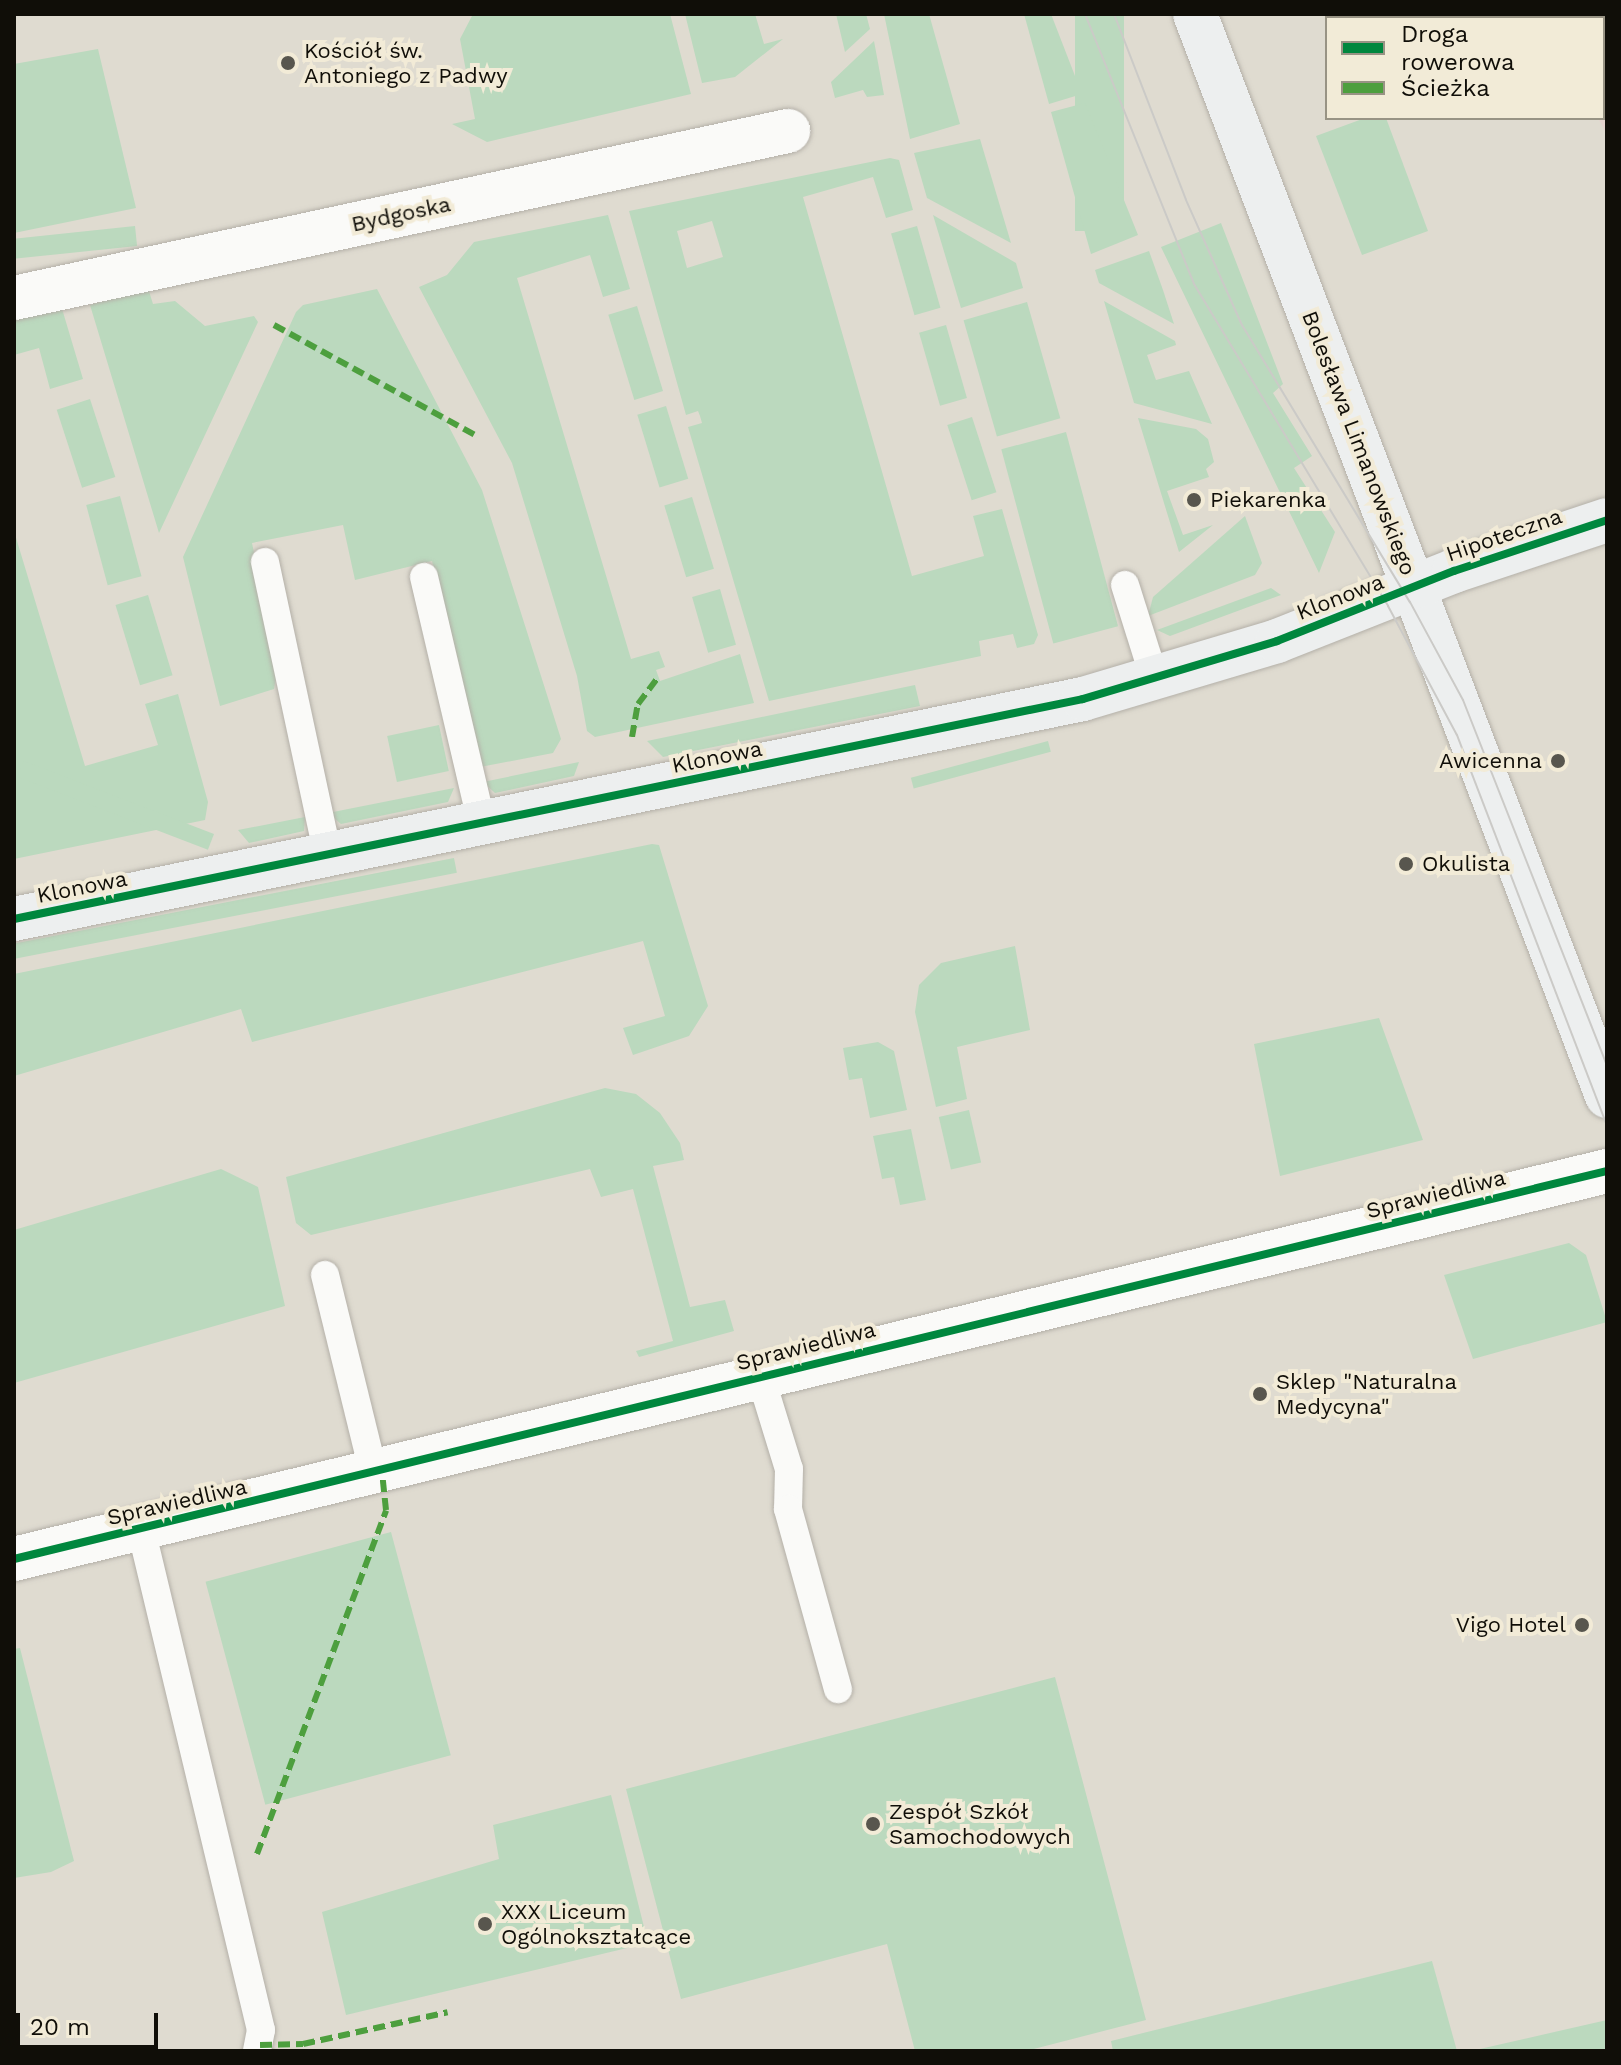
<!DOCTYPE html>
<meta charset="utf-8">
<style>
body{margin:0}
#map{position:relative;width:1621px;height:2065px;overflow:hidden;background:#dfdbd0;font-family:"Work Sans",sans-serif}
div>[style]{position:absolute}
.industrial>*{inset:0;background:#e4d3ce}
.green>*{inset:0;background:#bbd9be;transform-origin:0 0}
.roads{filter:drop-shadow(0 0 2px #b4b0a8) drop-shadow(0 0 2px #b4b0a8)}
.lane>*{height:28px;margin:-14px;padding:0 14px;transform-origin:14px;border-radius:14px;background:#fafaf8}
.street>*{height:44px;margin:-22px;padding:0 22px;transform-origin:22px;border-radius:22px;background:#fafaf8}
.secondary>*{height:44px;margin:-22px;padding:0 22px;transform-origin:22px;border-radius:22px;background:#edefef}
.tram>*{height:2px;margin:-1px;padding:0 1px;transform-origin:1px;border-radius:1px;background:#cbcac7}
.quiet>*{height:6px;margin-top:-3px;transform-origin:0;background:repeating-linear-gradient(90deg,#4d9f3e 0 12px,transparent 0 18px)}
.cycleway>*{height:8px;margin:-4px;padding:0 4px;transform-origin:4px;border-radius:4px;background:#00873e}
.dots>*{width:22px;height:22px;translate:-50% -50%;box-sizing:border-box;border:4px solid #f2ebd7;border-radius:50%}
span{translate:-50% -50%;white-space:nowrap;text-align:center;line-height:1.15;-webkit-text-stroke:8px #f2ebd7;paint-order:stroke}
.poi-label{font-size:22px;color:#100e08}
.left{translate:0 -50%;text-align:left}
.right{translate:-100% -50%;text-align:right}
.street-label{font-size:22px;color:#100e08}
.frame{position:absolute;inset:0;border:16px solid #100e08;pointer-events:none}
.legend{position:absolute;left:1325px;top:16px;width:280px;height:104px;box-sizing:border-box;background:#f2ebd7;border:2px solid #989384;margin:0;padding:10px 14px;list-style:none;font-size:24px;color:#100e08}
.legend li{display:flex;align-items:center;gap:16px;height:40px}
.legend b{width:40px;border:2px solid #989384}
.scale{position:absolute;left:16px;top:2013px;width:142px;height:36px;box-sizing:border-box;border:4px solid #100e08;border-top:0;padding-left:10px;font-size:24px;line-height:28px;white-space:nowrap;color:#100e08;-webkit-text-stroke:6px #f2ebd7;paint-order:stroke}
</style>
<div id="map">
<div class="industrial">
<i style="clip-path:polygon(1557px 14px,1607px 14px,1607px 135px,1598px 118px,1603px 118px,1603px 18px)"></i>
</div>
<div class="green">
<i style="clip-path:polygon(473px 14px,670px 14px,691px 94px,487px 142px,452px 124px,475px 119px,460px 39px)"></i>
<i style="clip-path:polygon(685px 14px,755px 14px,764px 44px,783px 39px,735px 77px,702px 83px)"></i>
<i style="clip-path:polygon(836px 14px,866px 14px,870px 29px,845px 52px)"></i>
<i style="clip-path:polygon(884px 14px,929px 14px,960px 124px,910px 139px)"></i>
<i style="clip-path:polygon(1024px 14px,1051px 14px,1082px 94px,1049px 104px)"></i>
<i style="left:1075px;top:14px;width:49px;height:217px"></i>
<i style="clip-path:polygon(874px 41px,884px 95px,867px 97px,863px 90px,835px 98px,831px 82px)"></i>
<i style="clip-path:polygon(98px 49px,136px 208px,14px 233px,14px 64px)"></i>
<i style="clip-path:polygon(1085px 103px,1138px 235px,1091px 254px,1051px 112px)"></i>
<i style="clip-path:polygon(1365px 118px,1386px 118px,1428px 231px,1362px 255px,1316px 136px)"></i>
<i style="clip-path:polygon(980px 139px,1011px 243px,927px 198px,914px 153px)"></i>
<i style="clip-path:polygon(evenodd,890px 158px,899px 160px,913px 210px,886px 218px,873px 177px,803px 197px,912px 576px,984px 556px,973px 516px,1002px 509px,1038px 635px,1034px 644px,1017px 648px,1013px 634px,979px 641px,981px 656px,769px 701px,688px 427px,702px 423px,700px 416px,698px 411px,686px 415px,629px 211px,890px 158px,712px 221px,723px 257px,687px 268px,677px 231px,712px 221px)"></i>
<i style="clip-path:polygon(608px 215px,630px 289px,603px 297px,590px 255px,517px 278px,631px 659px,659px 651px,665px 667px,656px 670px,660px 681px,740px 654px,754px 703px,595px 737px,587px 731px,577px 676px,512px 463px,419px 287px,447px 275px,474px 242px)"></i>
<i style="clip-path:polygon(933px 215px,1016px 263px,1023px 288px,961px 308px)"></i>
<i style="clip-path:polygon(1221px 223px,1283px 384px,1273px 393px,1312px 456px,1294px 468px,1335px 532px,1319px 573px,1161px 247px)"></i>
<i style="left:135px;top:226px;width:20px;height:124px;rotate:84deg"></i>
<i style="left:917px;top:226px;width:85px;height:27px;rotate:74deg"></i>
<i style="clip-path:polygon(1149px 251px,1163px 290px,1174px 324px,1099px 283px,1095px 270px)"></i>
<i style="clip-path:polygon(148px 288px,153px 304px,175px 301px,205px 326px,254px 316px,258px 322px,159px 533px,90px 305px)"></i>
<i style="clip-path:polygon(377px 289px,482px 490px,561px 739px,553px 753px,480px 767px,432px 561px,355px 580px,343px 525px,252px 543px,278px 666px,274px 689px,220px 706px,183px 557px,296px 312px,303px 305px)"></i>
<i style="clip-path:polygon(1104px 301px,1175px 341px,1176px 345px,1147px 355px,1156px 380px,1189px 371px,1212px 424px,1134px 403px)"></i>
<i style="clip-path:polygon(60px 302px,83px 379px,50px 389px,39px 348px,14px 355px,14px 314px)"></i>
<i style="left:1027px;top:302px;width:121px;height:66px;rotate:74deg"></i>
<i style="left:637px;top:306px;width:89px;height:30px;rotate:73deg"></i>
<i style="left:946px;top:325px;width:76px;height:28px;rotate:74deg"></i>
<i style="left:90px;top:399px;width:82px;height:35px;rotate:72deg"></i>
<i style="left:666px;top:406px;width:76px;height:30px;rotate:73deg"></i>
<i style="left:972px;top:417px;width:79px;height:26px;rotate:72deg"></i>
<i style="clip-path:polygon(1138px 418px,1196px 429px,1208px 439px,1214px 462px,1206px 469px,1209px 477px,1167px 491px,1183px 535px,1213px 525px,1179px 552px)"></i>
<i style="left:1066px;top:432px;width:201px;height:67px;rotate:75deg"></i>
<i style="left:120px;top:496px;width:83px;height:35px;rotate:75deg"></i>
<i style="left:692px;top:497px;width:75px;height:29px;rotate:73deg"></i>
<i style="clip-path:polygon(1245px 516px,1262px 563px,1255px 575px,1148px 616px,1153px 597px)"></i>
<i style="clip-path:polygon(14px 531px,85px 766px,158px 745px,145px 704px,178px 694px,208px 802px,205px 820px,14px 859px)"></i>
<i style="clip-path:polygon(1271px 588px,1281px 595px,1170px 636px,1157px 630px)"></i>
<i style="left:720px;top:589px;width:58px;height:29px;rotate:74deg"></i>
<i style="left:148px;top:595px;width:84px;height:34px;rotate:73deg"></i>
<i style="clip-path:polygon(915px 685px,920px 706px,663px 757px,647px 741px)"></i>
<i style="left:439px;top:725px;width:47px;height:53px;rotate:78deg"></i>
<i style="left:1048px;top:741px;width:11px;height:142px;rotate:75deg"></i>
<i style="clip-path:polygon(579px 762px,574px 776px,495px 793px,483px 782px)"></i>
<i style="clip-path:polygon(454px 788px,448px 802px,341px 824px,328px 813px)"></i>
<i style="clip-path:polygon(305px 817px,304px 831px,249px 843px,238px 830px)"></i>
<i style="left:214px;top:834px;width:17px;height:204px;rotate:111deg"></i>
<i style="clip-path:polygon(652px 844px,659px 845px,708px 1006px,689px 1036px,633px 1055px,623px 1028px,665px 1016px,643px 941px,252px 1042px,241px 1009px,14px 1076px,14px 974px)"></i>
<i style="left:454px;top:858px;width:15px;height:449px;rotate:79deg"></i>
<i style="clip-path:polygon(1015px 946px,1030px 1030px,957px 1047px,967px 1099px,936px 1107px,915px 1012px,919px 985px,941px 963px)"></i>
<i style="clip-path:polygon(1379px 1018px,1423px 1140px,1280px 1176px,1254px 1044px)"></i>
<i style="clip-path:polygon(878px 1042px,894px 1051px,907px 1110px,870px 1118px,862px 1078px,849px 1080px,843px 1048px)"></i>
<i style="clip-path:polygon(605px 1088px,636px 1094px,660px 1113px,680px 1143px,684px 1160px,653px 1166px,690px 1307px,725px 1300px,734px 1331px,639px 1357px,636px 1351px,673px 1341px,633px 1189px,601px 1197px,590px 1169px,311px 1235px,296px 1223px,286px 1177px)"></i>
<i style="left:969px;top:1110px;width:54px;height:31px;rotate:77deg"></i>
<i style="clip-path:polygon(911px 1129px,926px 1200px,900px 1205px,894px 1177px,882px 1179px,873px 1136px)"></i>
<i style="clip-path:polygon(221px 1169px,258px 1187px,285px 1306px,14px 1383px,14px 1230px)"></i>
<i style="clip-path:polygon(1569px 1243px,1586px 1255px,1607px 1322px,1473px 1359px,1444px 1275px)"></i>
<i style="left:391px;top:1532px;width:231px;height:192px;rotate:75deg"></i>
<i style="clip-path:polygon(20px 1648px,74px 1861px,51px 1872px,14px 1878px,14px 1649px)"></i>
<i style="clip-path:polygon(1055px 1677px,1146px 2020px,1026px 2051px,915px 2051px,887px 1944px,681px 1999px,626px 1789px)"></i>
<i style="clip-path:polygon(611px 1795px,648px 1943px,346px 2015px,322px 1912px,499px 1859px,493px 1825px)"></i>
<i style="clip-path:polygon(1432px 1961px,1457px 2051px,1113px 2051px,1111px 2041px)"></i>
<i style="clip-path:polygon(1607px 2020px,1607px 2051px,1471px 2051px)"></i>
</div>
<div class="roads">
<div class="lane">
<i style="left:265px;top:562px;width:300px;rotate:77.9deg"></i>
<i style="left:424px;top:577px;width:254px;rotate:76.8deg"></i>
<i style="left:1125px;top:585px;width:100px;rotate:72.5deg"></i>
<i style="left:325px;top:1275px;width:206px;rotate:76.2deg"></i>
<i style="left:760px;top:1375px;width:98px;rotate:72.9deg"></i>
<i style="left:789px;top:1469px;width:40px;rotate:91.4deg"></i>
<i style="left:788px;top:1509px;width:187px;rotate:74.5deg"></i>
<i style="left:141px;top:1529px;width:515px;rotate:76.53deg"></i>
<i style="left:261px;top:2030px;width:21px;rotate:101deg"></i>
</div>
<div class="street">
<i style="left:14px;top:298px;width:792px;rotate:-12.18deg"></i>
<i style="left:14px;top:1559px;width:1640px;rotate:-13.69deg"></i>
</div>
<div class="secondary">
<i style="left:1195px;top:14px;width:1158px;rotate:69.15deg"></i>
<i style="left:14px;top:919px;width:1091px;rotate:-11.63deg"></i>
<i style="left:1083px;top:699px;width:202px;rotate:-16.6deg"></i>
<i style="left:1277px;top:641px;width:190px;rotate:-21.6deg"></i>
<i style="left:1454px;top:571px;width:161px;rotate:-18.4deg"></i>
</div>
</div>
<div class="tram">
<i style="left:1085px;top:14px;width:291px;rotate:68deg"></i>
<i style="left:1194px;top:284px;width:376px;rotate:58.9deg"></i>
<i style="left:1388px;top:606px;width:146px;rotate:61.9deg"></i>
<i style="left:1457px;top:735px;width:418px;rotate:69deg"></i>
<i style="left:1114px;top:14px;width:199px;rotate:68.8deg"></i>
<i style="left:1186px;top:200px;width:137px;rotate:65.9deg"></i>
<i style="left:1242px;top:325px;width:324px;rotate:58.8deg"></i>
<i style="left:1410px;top:602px;width:111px;rotate:61.6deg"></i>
<i style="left:1463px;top:700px;width:393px;rotate:68.5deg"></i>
</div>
<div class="quiet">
<i style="left:274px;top:325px;width:229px;rotate:28.7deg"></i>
<i style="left:632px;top:737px;width:34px;rotate:-80deg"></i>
<i style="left:638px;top:704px;width:35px;rotate:-53deg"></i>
<i style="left:257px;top:1854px;width:367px;rotate:-69.4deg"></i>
<i style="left:386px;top:1510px;width:36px;rotate:-96deg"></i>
<i style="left:260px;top:2045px;width:43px;rotate:-1.3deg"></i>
<i style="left:303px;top:2044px;width:148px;rotate:-12.4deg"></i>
</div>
<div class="cycleway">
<i style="left:14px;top:919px;width:1091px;rotate:-11.63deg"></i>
<i style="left:1083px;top:699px;width:202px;rotate:-16.6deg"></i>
<i style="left:1277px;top:641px;width:190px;rotate:-21.6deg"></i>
<i style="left:1454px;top:571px;width:161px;rotate:-18.4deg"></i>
<i style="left:14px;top:1559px;width:1640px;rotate:-13.69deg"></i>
</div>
<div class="dots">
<i style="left:288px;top:63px;background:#58564e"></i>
<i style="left:1194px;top:500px;background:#58564e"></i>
<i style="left:1558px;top:761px;background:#58564e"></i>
<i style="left:1406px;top:864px;background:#58564e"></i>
<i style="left:1260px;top:1394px;background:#58564e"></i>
<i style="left:1582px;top:1625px;background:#58564e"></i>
<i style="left:873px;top:1824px;background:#58564e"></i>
<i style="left:485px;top:1924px;background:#58564e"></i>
</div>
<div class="poi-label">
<span class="left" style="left:304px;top:63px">Kościół św.<br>Antoniego z Padwy</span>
<span class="left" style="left:1210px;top:500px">Piekarenka</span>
<span class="right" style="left:1542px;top:761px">Awicenna</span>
<span class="left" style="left:1422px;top:864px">Okulista</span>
<span class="left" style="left:1276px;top:1394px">Sklep "Naturalna<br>Medycyna"</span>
<span class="right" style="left:1566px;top:1625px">Vigo Hotel</span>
<span class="left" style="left:889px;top:1824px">Zespół Szkół<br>Samochodowych</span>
<span class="left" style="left:501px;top:1924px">XXX Liceum<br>Ogólnokształcące</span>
</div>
<div class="street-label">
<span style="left:401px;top:214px;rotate:-12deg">Bydgoska</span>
<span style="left:1359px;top:443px;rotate:69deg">Bolesława Limanowskiego</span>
<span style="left:1504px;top:535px;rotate:-19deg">Hipoteczna</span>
<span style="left:1340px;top:597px;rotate:-21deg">Klonowa</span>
<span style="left:717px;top:757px;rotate:-11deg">Klonowa</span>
<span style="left:82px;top:887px;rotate:-11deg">Klonowa</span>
<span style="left:1436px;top:1194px;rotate:-14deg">Sprawiedliwa</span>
<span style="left:806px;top:1346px;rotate:-14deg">Sprawiedliwa</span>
<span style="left:177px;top:1502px;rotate:-13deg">Sprawiedliwa</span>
</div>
<div class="frame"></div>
<ul class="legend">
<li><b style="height:10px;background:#00873e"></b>Droga rowerowa</li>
<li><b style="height:10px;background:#4d9f3e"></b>Ścieżka</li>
</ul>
<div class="scale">20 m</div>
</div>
